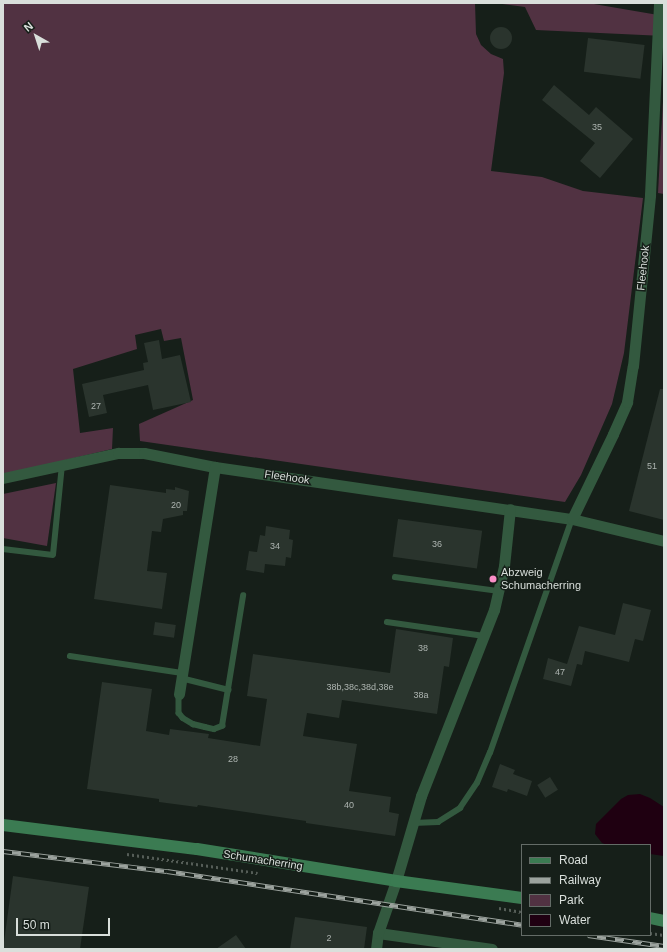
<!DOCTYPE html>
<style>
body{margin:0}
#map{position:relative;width:667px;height:952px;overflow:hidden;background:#161f19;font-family:Helvetica,sans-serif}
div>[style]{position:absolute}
.green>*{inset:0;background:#513242}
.water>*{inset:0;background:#1f0011}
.building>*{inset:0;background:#2a342d;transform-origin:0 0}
.round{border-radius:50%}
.path>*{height:2.5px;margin-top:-1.25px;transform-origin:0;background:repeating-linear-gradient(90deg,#555d57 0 2px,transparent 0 5px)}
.lane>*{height:5.5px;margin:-2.75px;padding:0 2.75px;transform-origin:2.75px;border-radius:2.75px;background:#33593f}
.street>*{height:11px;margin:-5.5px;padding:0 5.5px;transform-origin:5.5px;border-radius:5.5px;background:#33593f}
.secondary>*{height:12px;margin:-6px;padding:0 6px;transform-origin:6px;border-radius:6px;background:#3b7b52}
.rail>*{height:4.5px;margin-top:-2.25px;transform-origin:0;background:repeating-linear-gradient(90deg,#161f19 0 9px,#9ca39e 0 18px);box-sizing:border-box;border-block:1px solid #9ca39e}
.dots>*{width:11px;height:11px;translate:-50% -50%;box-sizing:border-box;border:2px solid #161f19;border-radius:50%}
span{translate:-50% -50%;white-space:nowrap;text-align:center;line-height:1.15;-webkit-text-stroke:3px #161f19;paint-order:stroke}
.number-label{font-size:9px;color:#adb4b0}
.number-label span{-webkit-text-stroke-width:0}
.street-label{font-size:11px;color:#d9dfdb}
.poi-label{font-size:11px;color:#d9dfdb}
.left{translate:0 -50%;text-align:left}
.frame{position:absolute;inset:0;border:4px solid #d9dfdb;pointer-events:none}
.legend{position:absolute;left:521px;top:844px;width:130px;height:92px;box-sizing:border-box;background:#161f19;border:1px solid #646c67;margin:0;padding:5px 7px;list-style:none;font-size:12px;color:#d9dfdb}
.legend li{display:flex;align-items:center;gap:8px;height:20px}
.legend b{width:20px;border:1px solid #646c67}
.north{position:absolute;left:16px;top:16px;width:40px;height:40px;-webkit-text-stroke:3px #161f19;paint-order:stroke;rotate:321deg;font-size:11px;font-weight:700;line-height:16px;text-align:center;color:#d9dfdb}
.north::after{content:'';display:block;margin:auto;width:14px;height:18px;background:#d9dfdb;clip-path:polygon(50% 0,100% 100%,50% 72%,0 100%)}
.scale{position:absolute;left:16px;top:918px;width:94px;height:18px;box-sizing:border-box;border:2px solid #d9dfdb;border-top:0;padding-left:5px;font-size:12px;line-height:14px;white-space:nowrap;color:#d9dfdb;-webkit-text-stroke:3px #161f19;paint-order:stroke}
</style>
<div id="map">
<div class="green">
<i style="clip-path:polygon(3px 3px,475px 3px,476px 34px,481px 45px,491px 54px,503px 59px,504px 73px,491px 171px,542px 177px,583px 191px,643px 198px,624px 353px,612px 404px,581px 475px,565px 502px,140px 441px,139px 424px,193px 400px,181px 338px,164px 341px,161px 329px,135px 335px,137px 349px,73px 369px,80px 433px,113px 428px,112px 449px,3px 475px)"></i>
<i style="clip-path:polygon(495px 3px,588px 3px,664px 16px,664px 36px,536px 30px,525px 7px)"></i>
<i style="clip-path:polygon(664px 82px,664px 194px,658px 193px)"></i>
<i style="clip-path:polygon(56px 483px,47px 546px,3px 538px,3px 494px)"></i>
</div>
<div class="water">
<i style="clip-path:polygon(640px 794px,650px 798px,664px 807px,664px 856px,650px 854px,650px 845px,607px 845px,602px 843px,595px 834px,596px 824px,621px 799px,628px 795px)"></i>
</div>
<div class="building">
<i class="round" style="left:490px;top:27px;width:22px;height:22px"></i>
<i style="left:588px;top:38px;width:57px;height:34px;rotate:7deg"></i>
<i style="clip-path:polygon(554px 85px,589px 115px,596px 107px,633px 139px,600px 178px,580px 161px,595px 143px,542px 100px)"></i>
<i style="clip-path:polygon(159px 340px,162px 359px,180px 355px,191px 402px,153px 410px,148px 385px,103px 395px,107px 413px,89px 417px,82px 384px,144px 370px,143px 363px,148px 362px,144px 343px)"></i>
<i style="clip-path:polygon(660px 389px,664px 389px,664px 520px,629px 511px)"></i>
<i style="clip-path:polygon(110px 485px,166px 493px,166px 489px,175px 490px,175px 487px,189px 491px,187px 511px,183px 511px,183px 515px,163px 519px,161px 532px,152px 531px,147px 571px,167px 573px,162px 609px,94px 599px)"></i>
<i style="left:398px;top:519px;width:85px;height:38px;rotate:8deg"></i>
<i style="clip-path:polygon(266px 526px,290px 530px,289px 539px,293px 540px,291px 558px,286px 557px,285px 566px,265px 564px,264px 573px,246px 570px,249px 551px,257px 552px,260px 535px,265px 536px)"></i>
<i style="clip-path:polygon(623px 603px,651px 610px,643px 641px,635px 639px,629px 662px,585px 651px,582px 665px,577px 664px,571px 686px,543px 679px,548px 658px,567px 664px,579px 626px,615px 635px)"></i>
<i style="left:155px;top:622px;width:21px;height:13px;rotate:8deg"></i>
<i style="clip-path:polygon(396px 629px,453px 638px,449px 667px,444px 666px,437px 714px,342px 700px,339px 718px,307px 713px,303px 736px,357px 744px,349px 791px,391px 797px,389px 812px,399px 814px,395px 836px,306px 823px,306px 821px,198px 805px,197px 807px,159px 802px,159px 799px,87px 789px,102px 682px,152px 689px,146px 731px,169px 735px,170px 729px,209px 734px,208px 738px,260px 746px,267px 699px,247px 696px,253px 654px,390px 673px)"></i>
<i style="clip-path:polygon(500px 764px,515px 770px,513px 774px,532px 781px,527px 796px,508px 789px,507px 792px,492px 787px)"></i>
<i style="left:550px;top:777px;width:15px;height:15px;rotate:58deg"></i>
<i style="clip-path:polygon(13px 876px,89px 887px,80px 949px,3px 949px)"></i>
<i style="clip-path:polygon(295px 917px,367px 927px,364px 949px,290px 949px)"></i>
<i style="clip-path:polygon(236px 935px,246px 949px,216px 949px)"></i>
</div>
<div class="path">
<i style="left:127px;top:854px;width:132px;rotate:8.3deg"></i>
<i style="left:499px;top:908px;width:23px;rotate:10deg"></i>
<i style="left:650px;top:933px;width:14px;rotate:8deg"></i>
</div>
<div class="lane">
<i style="left:3px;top:549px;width:50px;rotate:6.8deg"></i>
<i style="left:53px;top:555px;width:90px;rotate:-84.3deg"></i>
<i style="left:395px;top:577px;width:105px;rotate:7.7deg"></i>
<i style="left:387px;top:622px;width:98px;rotate:8.2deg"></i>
<i style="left:70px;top:656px;width:113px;rotate:8.6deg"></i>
<i style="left:181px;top:678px;width:49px;rotate:14deg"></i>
<i style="left:179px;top:694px;width:19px;rotate:90deg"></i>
<i style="left:179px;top:713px;width:6px;rotate:51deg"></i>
<i style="left:183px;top:718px;width:12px;rotate:31deg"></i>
<i style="left:193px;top:724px;width:12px;rotate:14deg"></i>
<i style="left:205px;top:727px;width:9px;rotate:13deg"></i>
<i style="left:214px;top:729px;width:9px;rotate:-21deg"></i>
<i style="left:222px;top:726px;width:132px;rotate:-80.8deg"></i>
<i style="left:413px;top:823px;width:25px;rotate:-2deg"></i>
<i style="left:438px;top:822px;width:26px;rotate:-32deg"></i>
<i style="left:460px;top:808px;width:30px;rotate:-56deg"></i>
<i style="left:477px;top:783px;width:33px;rotate:-67deg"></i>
<i style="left:490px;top:753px;width:248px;rotate:-70.7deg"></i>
</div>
<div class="street">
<i style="left:3px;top:478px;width:118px;rotate:-12.3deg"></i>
<i style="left:118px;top:453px;width:26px"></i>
<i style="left:144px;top:453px;width:72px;rotate:11.2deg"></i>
<i style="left:215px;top:467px;width:361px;rotate:8.3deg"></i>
<i style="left:572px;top:519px;width:95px;rotate:13.4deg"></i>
<i style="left:572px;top:519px;width:94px;rotate:-64.2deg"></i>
<i style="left:613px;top:434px;width:35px;rotate:-66deg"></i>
<i style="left:627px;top:402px;width:36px;rotate:-81deg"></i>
<i style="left:633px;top:366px;width:172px;rotate:-84.3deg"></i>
<i style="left:650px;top:195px;width:192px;rotate:-87.3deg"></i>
<i style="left:179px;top:694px;width:230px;rotate:-81deg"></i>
<i style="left:378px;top:933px;width:115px;rotate:8deg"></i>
<i style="left:376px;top:949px;width:16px;rotate:-83deg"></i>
<i style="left:378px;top:933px;width:55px;rotate:-70.9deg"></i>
<i style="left:396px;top:881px;width:89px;rotate:-73.6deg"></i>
<i style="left:421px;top:796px;width:200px;rotate:-68.6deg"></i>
<i style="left:494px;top:610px;width:45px;rotate:-77.2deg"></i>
<i style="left:504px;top:566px;width:57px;rotate:-84deg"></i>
</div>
<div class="secondary">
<i style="left:3px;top:825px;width:195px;rotate:7.1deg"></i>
<i style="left:197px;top:849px;width:202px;rotate:9.1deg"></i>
<i style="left:396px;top:881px;width:127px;rotate:7.7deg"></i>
<i style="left:650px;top:918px;width:14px;rotate:12deg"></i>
</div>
<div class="rail">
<i style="left:3px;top:851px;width:165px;rotate:7deg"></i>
<i style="left:167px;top:871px;width:359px;rotate:8.6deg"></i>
<i style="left:588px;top:935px;width:77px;rotate:8.2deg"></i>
</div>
<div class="dots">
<i style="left:493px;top:579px;background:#fa8fc7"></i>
</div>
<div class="number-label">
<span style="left:597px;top:127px">35</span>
<span style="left:96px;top:406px">27</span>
<span style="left:652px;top:466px">51</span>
<span style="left:176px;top:505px">20</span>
<span style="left:437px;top:544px">36</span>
<span style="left:275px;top:546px">34</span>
<span style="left:423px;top:648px">38</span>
<span style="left:560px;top:672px">47</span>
<span style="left:360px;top:687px">38b,38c,38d,38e</span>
<span style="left:421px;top:695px">38a</span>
<span style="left:233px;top:759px">28</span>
<span style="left:349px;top:805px">40</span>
<span style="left:329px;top:938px">2</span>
</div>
<div class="street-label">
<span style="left:643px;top:268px;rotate:-84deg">Fleehook</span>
<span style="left:287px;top:477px;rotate:8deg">Fleehook</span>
<span style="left:263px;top:860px;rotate:9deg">Schumacherring</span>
</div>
<div class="poi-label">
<span class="left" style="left:501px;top:579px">Abzweig<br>Schumacherring</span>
</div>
<div class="frame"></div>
<ul class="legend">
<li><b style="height:5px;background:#3b7b52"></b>Road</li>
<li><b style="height:5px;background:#9ca39e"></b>Railway</li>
<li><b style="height:11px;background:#513242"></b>Park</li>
<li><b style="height:11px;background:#1f0011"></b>Water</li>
</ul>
<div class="north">N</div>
<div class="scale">50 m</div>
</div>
